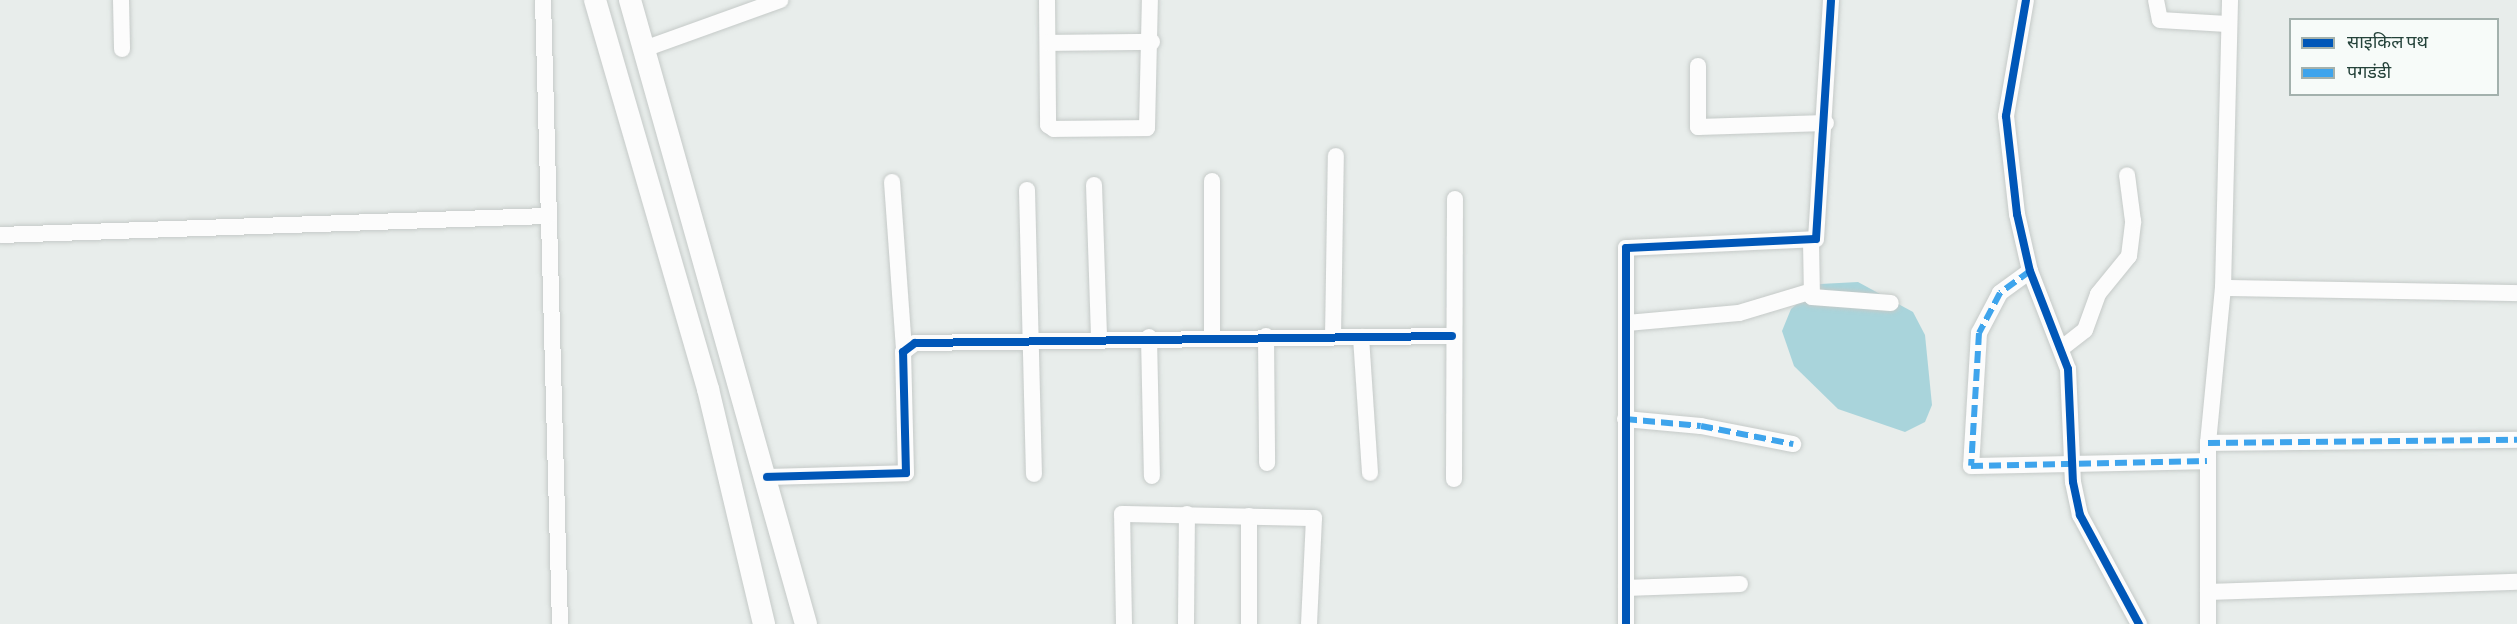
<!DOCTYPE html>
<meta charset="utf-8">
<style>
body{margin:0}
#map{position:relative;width:2517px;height:624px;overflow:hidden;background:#e8edeb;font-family:"Alegreya Sans","Noto Sans Devanagari",sans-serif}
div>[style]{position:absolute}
.water>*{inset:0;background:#a9d4db}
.roads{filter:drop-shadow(0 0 2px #c5cac8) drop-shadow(0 0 2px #c5cac8)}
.street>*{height:16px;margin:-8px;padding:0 8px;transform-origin:8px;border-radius:8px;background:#fcfcfc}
.secondary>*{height:22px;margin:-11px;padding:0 11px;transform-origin:11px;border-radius:11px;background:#fcfcfc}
.quiet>*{height:6px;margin-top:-3px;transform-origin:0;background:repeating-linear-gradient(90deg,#3ea4ec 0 12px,transparent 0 18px)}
.cycleway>*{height:8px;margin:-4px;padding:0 4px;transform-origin:4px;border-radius:4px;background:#0057b8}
span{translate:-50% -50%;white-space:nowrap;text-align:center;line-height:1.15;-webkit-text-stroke:4.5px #f7fbf9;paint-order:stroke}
.legend{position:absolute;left:2289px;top:18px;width:210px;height:78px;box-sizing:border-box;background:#f7fbf9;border:2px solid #a3b1ad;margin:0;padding:8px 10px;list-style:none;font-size:18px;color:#24423a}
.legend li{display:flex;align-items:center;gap:12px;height:30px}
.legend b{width:30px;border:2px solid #a3b1ad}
</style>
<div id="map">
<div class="water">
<i style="clip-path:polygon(1858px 282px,1913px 312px,1925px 335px,1932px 405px,1925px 422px,1905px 432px,1838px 409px,1794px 366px,1782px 331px,1791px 309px,1820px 284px)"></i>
</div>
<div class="roads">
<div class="street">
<i style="left:121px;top:0;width:49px;rotate:88.8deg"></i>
<i style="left:543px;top:0;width:624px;rotate:88.44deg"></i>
<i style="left:1047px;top:0;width:125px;rotate:89.5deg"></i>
<i style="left:1048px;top:125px;width:7px;rotate:34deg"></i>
<i style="left:1054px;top:129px;width:93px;rotate:-0.6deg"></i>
<i style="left:1147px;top:128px;width:128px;rotate:-88.7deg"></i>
<i style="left:2026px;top:0;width:118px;rotate:99.8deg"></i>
<i style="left:2006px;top:116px;width:99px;rotate:83.6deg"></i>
<i style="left:2017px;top:214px;width:58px;rotate:77.2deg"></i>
<i style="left:2030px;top:271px;width:105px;rotate:68.8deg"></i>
<i style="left:2068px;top:369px;width:113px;rotate:87.5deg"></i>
<i style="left:2073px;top:482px;width:34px;rotate:78deg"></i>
<i style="left:2080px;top:515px;width:124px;rotate:61.6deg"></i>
<i style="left:2156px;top:0;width:20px;rotate:79deg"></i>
<i style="left:2160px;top:20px;width:67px;rotate:3.4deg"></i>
<i style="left:1049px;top:43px;width:103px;rotate:-0.6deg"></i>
<i style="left:644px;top:49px;width:145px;rotate:-19.8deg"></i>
<i style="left:1698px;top:66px;width:61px;rotate:90deg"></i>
<i style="left:1698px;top:127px;width:128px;rotate:-1.8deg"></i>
<i style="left:1212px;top:181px;width:155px;rotate:90deg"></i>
<i style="left:892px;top:182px;width:166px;rotate:85.9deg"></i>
<i style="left:1094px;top:185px;width:153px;rotate:88.1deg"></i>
<i style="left:1027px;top:190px;width:284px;rotate:88.6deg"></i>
<i style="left:0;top:235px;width:548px;rotate:-1.99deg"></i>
<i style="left:1811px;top:241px;width:56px;rotate:89deg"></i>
<i style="left:1812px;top:297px;width:79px;rotate:4.3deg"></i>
<i style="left:2030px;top:271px;width:37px;rotate:144deg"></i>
<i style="left:2000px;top:293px;width:45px;rotate:117.7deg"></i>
<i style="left:1979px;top:333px;width:133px;rotate:93.4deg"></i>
<i style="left:1971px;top:466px;width:236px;rotate:-1.2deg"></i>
<i style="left:2223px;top:288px;width:294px;rotate:1deg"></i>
<i style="left:1627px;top:323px;width:112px;rotate:-5.1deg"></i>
<i style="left:1739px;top:313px;width:73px;rotate:-16.7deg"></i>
<i style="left:1266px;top:336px;width:127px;rotate:89.5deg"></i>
<i style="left:1149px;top:337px;width:139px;rotate:88.8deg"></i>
<i style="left:1333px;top:337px;width:181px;rotate:-89.1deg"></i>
<i style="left:1361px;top:337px;width:136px;rotate:86.2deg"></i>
<i style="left:2062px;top:348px;width:29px;rotate:-38deg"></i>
<i style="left:2085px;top:330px;width:38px;rotate:-70deg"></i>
<i style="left:2098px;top:294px;width:49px;rotate:-50.8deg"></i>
<i style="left:2129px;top:256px;width:35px;rotate:-83deg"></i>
<i style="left:2133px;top:221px;width:46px;rotate:-97.4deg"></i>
<i style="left:1625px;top:419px;width:76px;rotate:5.3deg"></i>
<i style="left:1701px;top:426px;width:94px;rotate:11.1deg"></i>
<i style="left:2208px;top:443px;width:309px;rotate:-0.6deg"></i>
<i style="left:767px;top:477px;width:139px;rotate:-1.6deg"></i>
<i style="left:906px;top:473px;width:121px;rotate:-91.4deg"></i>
<i style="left:903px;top:352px;width:15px;rotate:-37deg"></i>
<i style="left:915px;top:343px;width:537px;rotate:-0.75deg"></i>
<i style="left:1454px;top:479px;width:280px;rotate:-89.8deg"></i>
<i style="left:1249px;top:516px;width:108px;rotate:90deg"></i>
<i style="left:1626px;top:588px;width:114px;rotate:-2deg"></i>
<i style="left:2208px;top:592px;width:309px;rotate:-1.9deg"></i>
<i style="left:1124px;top:624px;width:110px;rotate:-91deg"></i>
<i style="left:1122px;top:514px;width:192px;rotate:1.2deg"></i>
<i style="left:1314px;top:518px;width:106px;rotate:92.7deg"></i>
<i style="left:1186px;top:624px;width:110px;rotate:-89.5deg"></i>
<i style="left:1626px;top:624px;width:376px;rotate:-90deg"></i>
<i style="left:1626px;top:248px;width:190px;rotate:-2.7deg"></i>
<i style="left:1816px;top:239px;width:239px;rotate:-86.4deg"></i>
<i style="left:2208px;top:624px;width:181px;rotate:-90deg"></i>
<i style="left:2208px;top:443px;width:156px;rotate:-84.5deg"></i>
<i style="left:2223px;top:288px;width:288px;rotate:-88.6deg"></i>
</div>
<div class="secondary">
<i style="left:595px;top:0;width:405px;rotate:73.8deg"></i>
<i style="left:708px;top:389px;width:242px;rotate:76.6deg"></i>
<i style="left:630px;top:0;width:648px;rotate:74.25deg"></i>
</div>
</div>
<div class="quiet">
<i style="left:2030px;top:271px;width:37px;rotate:144deg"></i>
<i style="left:2000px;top:293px;width:45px;rotate:117.7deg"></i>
<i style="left:1979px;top:333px;width:133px;rotate:93.4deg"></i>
<i style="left:1971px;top:466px;width:236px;rotate:-1.2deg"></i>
<i style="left:1625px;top:419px;width:76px;rotate:5.3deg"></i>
<i style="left:1701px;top:426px;width:94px;rotate:11.1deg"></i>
<i style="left:2208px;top:443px;width:309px;rotate:-0.6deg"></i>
</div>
<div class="cycleway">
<i style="left:2026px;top:0;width:118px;rotate:99.8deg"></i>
<i style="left:2006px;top:116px;width:99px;rotate:83.6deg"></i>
<i style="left:2017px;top:214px;width:58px;rotate:77.2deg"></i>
<i style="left:2030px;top:271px;width:105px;rotate:68.8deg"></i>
<i style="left:2068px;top:369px;width:113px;rotate:87.5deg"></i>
<i style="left:2073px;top:482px;width:34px;rotate:78deg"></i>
<i style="left:2080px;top:515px;width:124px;rotate:61.6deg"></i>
<i style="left:767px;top:477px;width:139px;rotate:-1.6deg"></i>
<i style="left:906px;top:473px;width:121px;rotate:-91.4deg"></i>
<i style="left:903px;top:352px;width:15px;rotate:-37deg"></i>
<i style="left:915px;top:343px;width:537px;rotate:-0.75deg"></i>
<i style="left:1626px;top:624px;width:376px;rotate:-90deg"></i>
<i style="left:1626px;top:248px;width:190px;rotate:-2.7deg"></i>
<i style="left:1816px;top:239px;width:239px;rotate:-86.4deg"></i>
</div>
<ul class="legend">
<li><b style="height:8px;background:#0057b8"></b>साइकिल पथ</li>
<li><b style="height:8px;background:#3ea4ec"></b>पगडंडी</li>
</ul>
</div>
